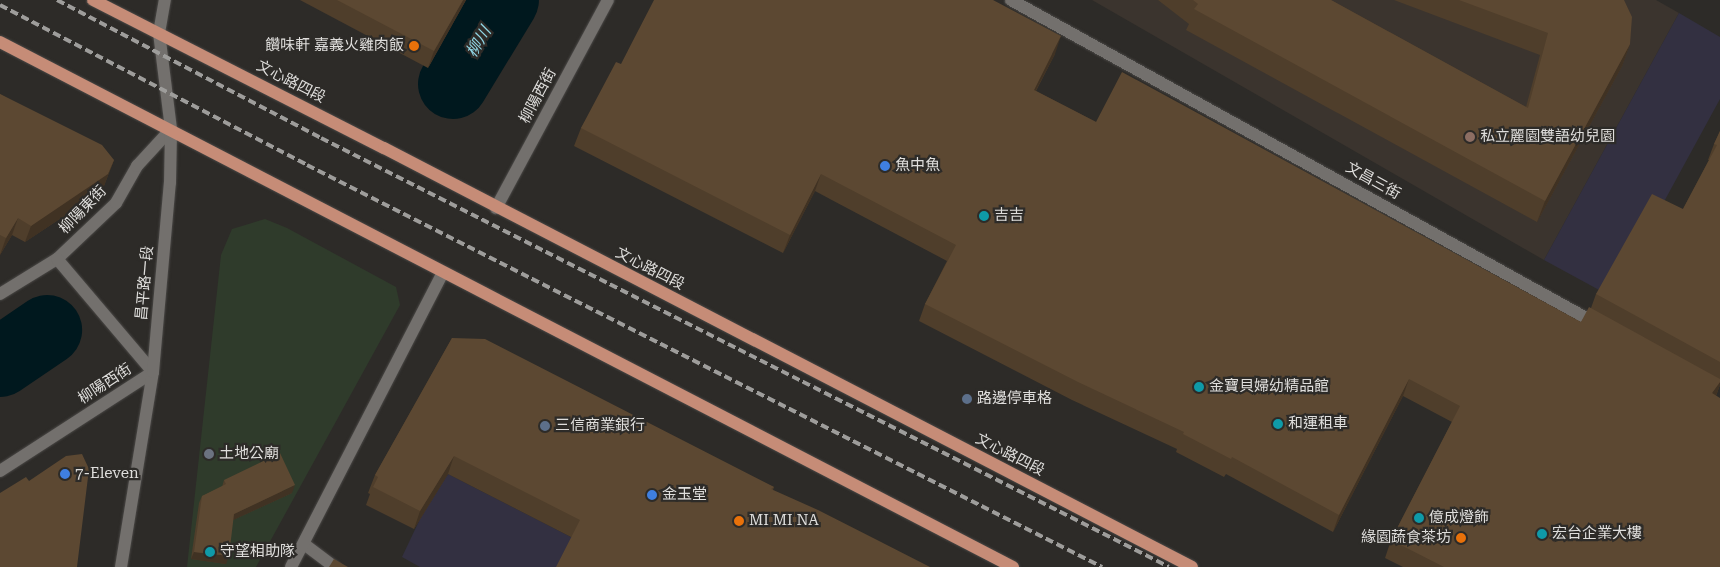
<!DOCTYPE html>
<meta charset="utf-8">
<style>
body{margin:0}
#map{position:relative;width:1720px;height:567px;overflow:hidden;background:#2d2b28;font-family:"Roboto Serif","Noto Sans TC",serif}
div>[style]{position:absolute}
.built>*{inset:0;background:#3b342e}
.industrial>*{inset:0;background:#333041}
.green>*{inset:0;background:#2f3b2b}
.river>*{height:70px;margin:-35px;padding:0 35px;transform-origin:35px;border-radius:35px;background:#00181e}
.roads{filter:drop-shadow(0 0 1px #4a4846) drop-shadow(0 0 1px #4a4846)}
.minor>*{height:12px;margin:-6px;padding:0 6px;transform-origin:6px;border-radius:6px;background:#73706d}
.major>*{height:12px;margin:-6px;padding:0 6px;transform-origin:6px;border-radius:6px;background:#c68c77}
.rail>*{height:4px;margin-top:-2px;transform-origin:0;background:repeating-linear-gradient(90deg,#9e9d9b 0 8px,transparent 0 12px)}
.wall>*{inset:0;background:#4f3e2b}
.shaded-wall>*{inset:0;background:#403223}
.building>*{inset:0;background:#5c4832}
.dots>*{width:14px;height:14px;translate:-50% -50%;box-sizing:border-box;border:2px solid #2d2b28;border-radius:50%}
span{translate:-50% -50%;white-space:nowrap;text-align:center;line-height:1.15;-webkit-text-stroke:4.5px #2d2b28;paint-order:stroke}
.poi-label{font-size:15px;color:#dfdedc}
.right{translate:-100% -50%;text-align:right}
.left{translate:0 -50%;text-align:left}
.street-label{font-size:15px;color:#dfdedc}
.water-label{font-size:16px;color:#91d7e6;font-style:italic}
</style>
<div id="map">
<div class="built">
<i style="clip-path:polygon(1092px 0,1656px 0,1679px 13px,1544px 260px)"></i>
</div>
<div class="industrial">
<i style="clip-path:polygon(1679px 13px,1720px 37px,1720px 99px,1612px 297px,1544px 260px)"></i>
<i style="clip-path:polygon(448px 474px,573px 538px,559px 567px,420px 567px,402px 557px,420px 519px)"></i>
</div>
<div class="green">
<i style="clip-path:polygon(265px 219px,287px 228px,396px 287px,400px 305px,256px 567px,187px 567px,221px 255px,232px 229px)"></i>
</div>
<div class="river">
<i style="left:453px;top:84px;width:98px;rotate:-58.7deg"></i>
<i style="left:0;top:362px;width:57px;rotate:-34.2deg"></i>
</div>
<div class="roads">
<div class="minor">
<i style="left:1011px;top:0;width:670px;rotate:28.94deg"></i>
<i style="left:496px;top:208px;width:236px;rotate:-61.7deg"></i>
<i style="left:0;top:294px;width:67px;rotate:-31.6deg"></i>
<i style="left:57px;top:259px;width:81px;rotate:-43.5deg"></i>
<i style="left:116px;top:203px;width:43px;rotate:-60.4deg"></i>
<i style="left:137px;top:166px;width:50px;rotate:-47.4deg"></i>
<i style="left:0;top:471px;width:182px;rotate:-32.9deg"></i>
<i style="left:153px;top:372px;width:148px;rotate:-130.3deg"></i>
<i style="left:304px;top:544px;width:39px;rotate:37deg"></i>
<i style="left:121px;top:567px;width:198px;rotate:-80.7deg"></i>
<i style="left:153px;top:372px;width:190px;rotate:-84.9deg"></i>
<i style="left:170px;top:183px;width:54px;rotate:-88.9deg"></i>
<i style="left:171px;top:129px;width:97px;rotate:-97.1deg"></i>
<i style="left:159px;top:33px;width:34px;rotate:-80deg"></i>
<i style="left:291px;top:567px;width:331px;rotate:-62.7deg"></i>
</div>
<div class="major">
<i style="left:93px;top:0;width:326px;rotate:27deg"></i>
<i style="left:384px;top:148px;width:910px;rotate:27.41deg"></i>
<i style="left:0;top:42px;width:1141px;rotate:27.4deg"></i>
</div>
</div>
<div class="rail">
<i style="left:57px;top:0;width:298px;rotate:27.6deg"></i>
<i style="left:321px;top:138px;width:950px;rotate:26.83deg"></i>
<i style="left:0;top:5px;width:346px;rotate:27.5deg"></i>
<i style="left:307px;top:165px;width:891px;rotate:26.82deg"></i>
</div>
<div class="wall">
<i style="clip-path:polygon(300px 0,466px 0,428px 68px)"></i>
<i style="clip-path:polygon(1158px 0,1331px 0,1526px 107px,1540px 55px,1394px 0,1624px 0,1630px 44px,1622px 66px,1537px 222px,1186px 30px,1189px 24px)"></i>
<i style="clip-path:polygon(1055px 54px,1036px 91px,1096px 122px,1581px 322px,1591px 308px,1596px 294px,1683px 209px,1709px 160px,1708px 160px,1714px 144px,1720px 131px,1720px 385px,1716px 396px,1720px 567px,1403px 567px,1385px 558px,1391px 540px,1452px 422px,1403px 396px,1333px 532px,1226px 474px,1224px 477px,1176px 452px,1177px 449px,1072px 400px,919px 321px,925px 304px,947px 261px,815px 191px,783px 253px,574px 146px,581px 128px,621px 64px)"></i>
<i style="clip-path:polygon(0 94px,114px 160px,102px 191px,25px 242px,12px 235px,0 255px)"></i>
<i style="clip-path:polygon(452px 338px,774px 487px,773px 490px,571px 537px,448px 474px,414px 529px,366px 505px,370px 494px,368px 493px,375px 475px)"></i>
<i style="clip-path:polygon(224px 480px,292px 493px,233px 520px,226px 564px,191px 559px,199px 503px,202px 496px,222px 487px)"></i>
</div>
<div class="shaded-wall">
<i style="clip-path:polygon(463px 0,466px 0,428px 68px,434px 51px)"></i>
<i style="clip-path:polygon(1061px 36px,1055px 54px,1027px 107px,1034px 90px)"></i>
<i style="clip-path:polygon(1630px 44px,1622px 66px,1537px 222px,1545px 201px)"></i>
<i style="clip-path:polygon(114px 160px,102px 191px,25px 242px,31px 226px)"></i>
<i style="clip-path:polygon(821px 174px,815px 191px,783px 253px,790px 235px)"></i>
<i style="clip-path:polygon(18px 218px,12px 235px,0 255px,6px 238px)"></i>
<i style="clip-path:polygon(1409px 379px,1403px 396px,1333px 532px,1339px 515px)"></i>
<i style="clip-path:polygon(1720px 382px,1720px 385px,1715px 398px,1712px 393px)"></i>
<i style="clip-path:polygon(454px 456px,448px 474px,414px 529px,420px 511px)"></i>
<i style="clip-path:polygon(295px 485px,292px 493px,231px 521px,234px 514px)"></i>
<i style="clip-path:polygon(194px 552px,229px 556px,226px 564px,191px 559px)"></i>
</div>
<div class="building">
<i style="clip-path:polygon(337px 0,463px 0,434px 51px)"></i>
<i style="clip-path:polygon(654px 0,993px 0,1061px 36px,1034px 90px,1096px 122px,1122px 72px,1581px 322px,1589px 307px,1720px 379px,1720px 382px,1712px 393px,1720px 398px,1720px 567px,1444px 567px,1391px 540px,1460px 406px,1409px 379px,1339px 515px,1232px 457px,1231px 459px,1183px 434px,1184px 432px,1078px 382px,925px 304px,956px 245px,821px 174px,790px 235px,581px 128px,616px 62px,621px 64px)"></i>
<i style="clip-path:polygon(1193px 0,1331px 0,1528px 108px,1548px 33px,1459px 0,1624px 0,1632px 17px,1630px 44px,1545px 201px,1194px 9px,1198px 4px)"></i>
<i style="clip-path:polygon(0 94px,102px 145px,114px 160px,108px 174px,31px 226px,18px 218px,6px 238px,0 235px)"></i>
<i style="clip-path:polygon(1720px 131px,1720px 362px,1596px 294px,1652px 194px,1683px 209px,1717px 145px,1714px 144px)"></i>
<i style="clip-path:polygon(452px 338px,485px 339px,774px 487px,771px 489px,818px 510px,930px 567px,556px 567px,580px 520px,454px 456px,420px 511px,373px 487px,378px 477px,375px 475px)"></i>
<i style="clip-path:polygon(280px 453px,295px 485px,234px 514px,229px 556px,194px 552px,202px 496px,226px 484px,224px 480px)"></i>
<i style="clip-path:polygon(82px 454px,89px 469px,77px 567px,0 567px,0 493px,26px 477px,29px 481px,66px 456px)"></i>
<i style="clip-path:polygon(334px 559px,348px 567px,329px 567px)"></i>
</div>
<div class="dots">
<i style="left:414px;top:46px;background:#e8710a"></i>
<i style="left:1470px;top:137px;background:#8d6e63"></i>
<i style="left:885px;top:166px;background:#3f7fe0"></i>
<i style="left:984px;top:216px;background:#0f9aa8"></i>
<i style="left:1199px;top:387px;background:#0f9aa8"></i>
<i style="left:967px;top:399px;background:#5c6f8a"></i>
<i style="left:1278px;top:424px;background:#0f9aa8"></i>
<i style="left:545px;top:426px;background:#5c6f8a"></i>
<i style="left:209px;top:454px;background:#6b7280"></i>
<i style="left:65px;top:474px;background:#3f7fe0"></i>
<i style="left:652px;top:495px;background:#3f7fe0"></i>
<i style="left:1419px;top:518px;background:#0f9aa8"></i>
<i style="left:739px;top:521px;background:#e8710a"></i>
<i style="left:1542px;top:534px;background:#0f9aa8"></i>
<i style="left:1461px;top:538px;background:#e8710a"></i>
<i style="left:210px;top:552px;background:#0f9aa8"></i>
</div>
<div class="poi-label">
<span class="right" style="left:404px;top:46px">饡味軒 嘉義火雞肉飯</span>
<span class="left" style="left:1480px;top:137px">私立麗園雙語幼兒園</span>
<span class="left" style="left:895px;top:166px">魚中魚</span>
<span class="left" style="left:994px;top:216px">吉吉</span>
<span class="left" style="left:1209px;top:387px">金寶貝婦幼精品館</span>
<span class="left" style="left:977px;top:399px">路邊停車格</span>
<span class="left" style="left:1288px;top:424px">和運租車</span>
<span class="left" style="left:555px;top:426px">三信商業銀行</span>
<span class="left" style="left:219px;top:454px">土地公廟</span>
<span class="left" style="left:75px;top:474px">7-Eleven</span>
<span class="left" style="left:662px;top:495px">金玉堂</span>
<span class="left" style="left:1429px;top:518px">億成燈飾</span>
<span class="left" style="left:749px;top:521px">MI MI NA</span>
<span class="left" style="left:1552px;top:534px">宏台企業大樓</span>
<span class="right" style="left:1451px;top:538px">緣園蔬食茶坊</span>
<span class="left" style="left:220px;top:552px">守望相助隊</span>
</div>
<div class="street-label">
<span style="left:291px;top:82px;rotate:27deg">文心路四段</span>
<span style="left:538px;top:96px;rotate:-62deg">柳陽西街</span>
<span style="left:1373px;top:181px;rotate:29deg">文昌三街</span>
<span style="left:83px;top:210px;rotate:-46deg">柳陽東街</span>
<span style="left:650px;top:269px;rotate:27deg">文心路四段</span>
<span style="left:145px;top:283px;rotate:-85deg">昌平路一段</span>
<span style="left:105px;top:384px;rotate:-33deg">柳陽西街</span>
<span style="left:1010px;top:455px;rotate:27deg">文心路四段</span>
</div>
<div class="water-label">
<span style="left:479px;top:42px;rotate:-59deg">柳川</span>
</div>
</div>
